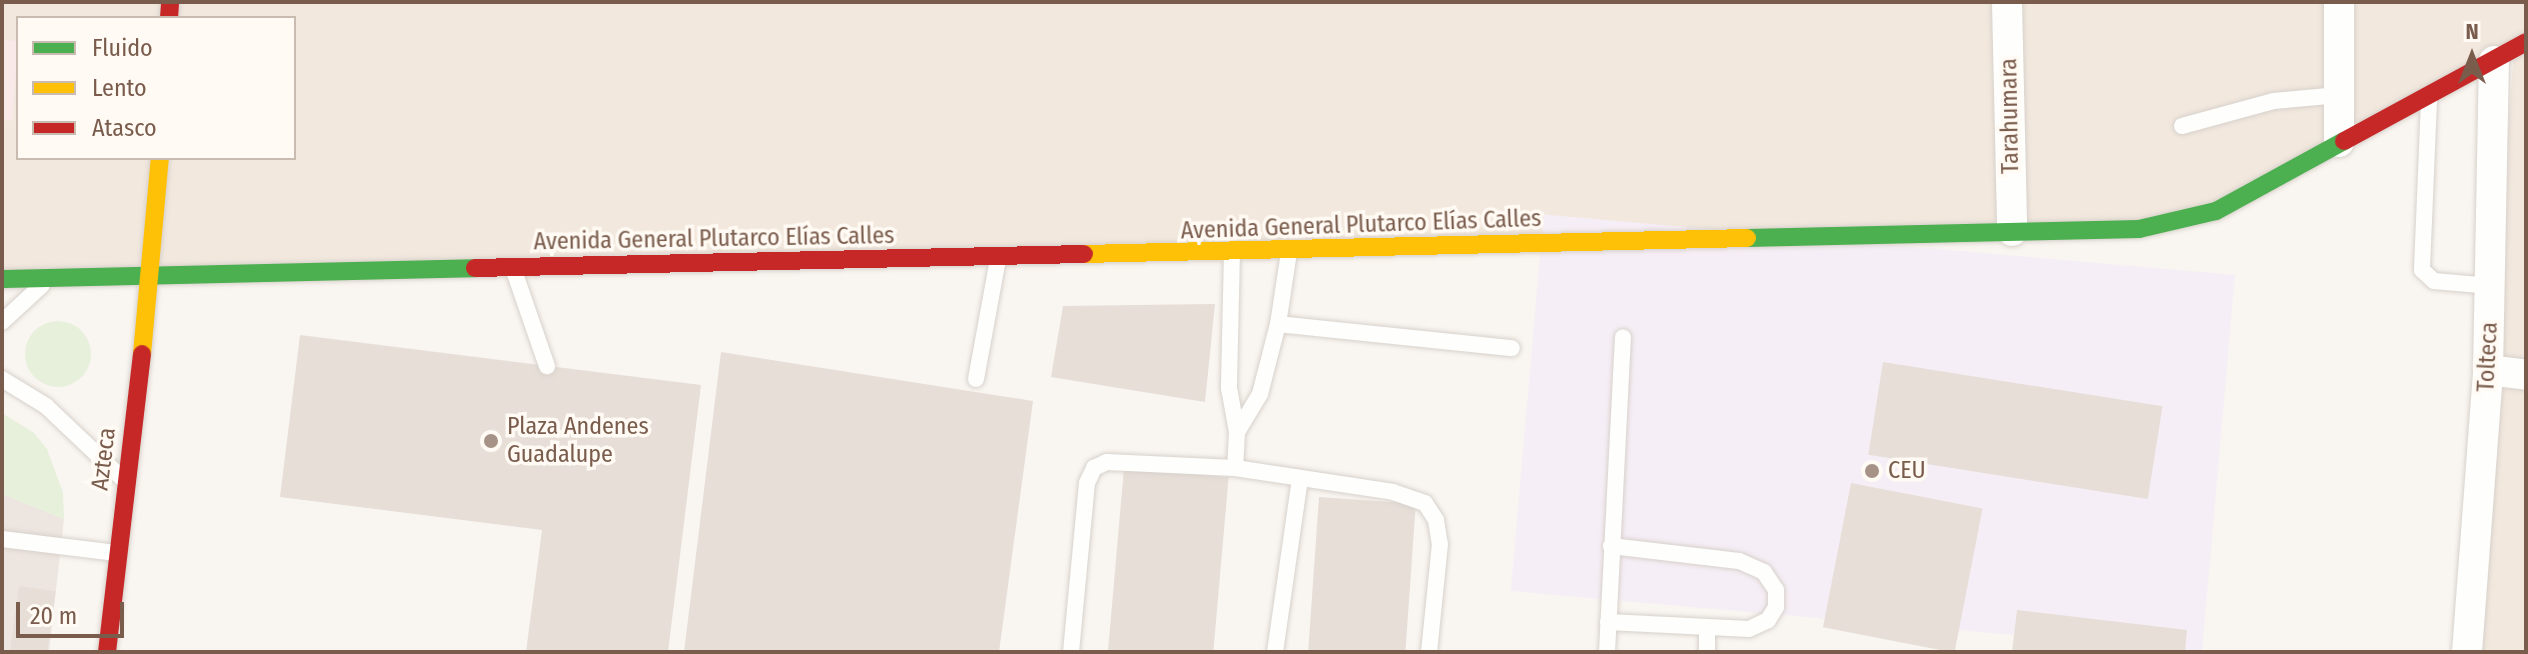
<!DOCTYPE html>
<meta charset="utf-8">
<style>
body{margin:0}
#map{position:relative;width:2528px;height:654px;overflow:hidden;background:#f9f5f0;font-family:"Fira Sans Condensed",sans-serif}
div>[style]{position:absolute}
.residential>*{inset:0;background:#f2e8de}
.industrial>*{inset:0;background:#ede5e0}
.education>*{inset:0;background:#f6eef6;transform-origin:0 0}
.medical>*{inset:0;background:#fae9e9;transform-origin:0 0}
.green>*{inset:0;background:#e7f0db}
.round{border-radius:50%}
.building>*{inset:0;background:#e6ded7;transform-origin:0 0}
.roads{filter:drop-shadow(0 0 2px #d7d1cb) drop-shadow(0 0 2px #d7d1cb)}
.lane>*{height:16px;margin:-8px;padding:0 8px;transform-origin:8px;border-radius:8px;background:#fefefd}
.street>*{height:30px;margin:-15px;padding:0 15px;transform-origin:15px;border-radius:15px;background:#fefefd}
.fast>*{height:18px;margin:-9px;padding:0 9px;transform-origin:9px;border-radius:9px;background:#4caf50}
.slow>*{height:18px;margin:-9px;padding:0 9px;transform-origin:9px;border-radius:9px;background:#ffc107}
.jam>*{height:18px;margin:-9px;padding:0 9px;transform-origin:9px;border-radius:9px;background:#c62828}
.dots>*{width:22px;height:22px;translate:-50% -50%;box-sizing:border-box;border:4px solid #fffaf3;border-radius:50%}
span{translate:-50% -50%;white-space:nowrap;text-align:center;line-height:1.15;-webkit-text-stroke:7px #fffaf3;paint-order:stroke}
.street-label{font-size:24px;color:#7a5c4d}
.poi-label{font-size:24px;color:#7a5c4d}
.left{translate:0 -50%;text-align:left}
.frame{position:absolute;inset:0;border:4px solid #7a5c4d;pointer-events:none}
.legend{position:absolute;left:16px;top:16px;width:280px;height:144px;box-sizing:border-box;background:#fffaf3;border:2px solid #cabbb1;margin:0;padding:10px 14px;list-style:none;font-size:24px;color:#7a5c4d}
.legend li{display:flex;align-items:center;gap:16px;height:40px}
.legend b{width:40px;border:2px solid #cabbb1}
.north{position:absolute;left:2432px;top:16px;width:80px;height:80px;-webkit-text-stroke:6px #fffaf3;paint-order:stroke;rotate:0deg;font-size:22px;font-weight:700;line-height:32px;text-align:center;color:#7a5c4d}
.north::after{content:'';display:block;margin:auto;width:28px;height:36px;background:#7a5c4d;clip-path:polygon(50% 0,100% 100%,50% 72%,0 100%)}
.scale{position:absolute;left:16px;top:602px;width:108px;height:36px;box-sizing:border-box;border:4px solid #7a5c4d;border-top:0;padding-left:10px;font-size:24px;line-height:28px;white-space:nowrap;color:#7a5c4d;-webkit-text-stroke:6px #fffaf3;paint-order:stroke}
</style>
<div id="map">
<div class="residential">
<i style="clip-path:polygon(evenodd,2px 2px,2526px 2px,2526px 40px,2191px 225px,2px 276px,2px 2px,18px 18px,294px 18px,294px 158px,18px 158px,18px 18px)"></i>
<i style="clip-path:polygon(2526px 43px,2526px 652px,2468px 652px,2514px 51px)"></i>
</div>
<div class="industrial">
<i style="clip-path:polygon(2px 494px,64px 519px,49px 652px,2px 652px)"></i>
</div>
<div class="education">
<i style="left:2235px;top:275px;width:378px;height:694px;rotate:95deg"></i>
</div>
<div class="medical">
<i style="left:2px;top:40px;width:16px;height:80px;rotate:4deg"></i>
</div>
<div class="green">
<i class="round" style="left:25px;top:321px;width:66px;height:66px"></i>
<i style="clip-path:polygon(2px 413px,34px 433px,47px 449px,63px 493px,64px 519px,2px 494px)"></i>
</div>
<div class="building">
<i style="clip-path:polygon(1215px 304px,1205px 402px,1051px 377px,1063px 306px)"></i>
<i style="clip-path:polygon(300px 335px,701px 385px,668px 652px,526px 652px,542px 530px,280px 497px)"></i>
<i style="clip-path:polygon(721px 352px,1033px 401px,999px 652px,684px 652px)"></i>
<i style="left:1883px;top:362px;width:283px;height:94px;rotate:9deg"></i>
<i style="left:1124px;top:468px;width:105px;height:185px;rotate:5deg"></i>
<i style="left:1851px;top:483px;width:134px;height:147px;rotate:11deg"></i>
<i style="left:1319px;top:497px;width:97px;height:156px;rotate:4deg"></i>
<i style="left:19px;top:586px;width:37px;height:66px;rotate:8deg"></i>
<i style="clip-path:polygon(2017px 610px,2187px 630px,2185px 652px,2012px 652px)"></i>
</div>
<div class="roads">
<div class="lane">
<i style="left:2429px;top:101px;width:169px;rotate:92.4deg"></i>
<i style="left:2422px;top:270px;width:16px;rotate:43deg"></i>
<i style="left:2434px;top:281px;width:57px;rotate:5deg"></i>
<i style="left:2182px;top:126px;width:95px;rotate:-15.2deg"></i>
<i style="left:2274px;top:101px;width:65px;rotate:-5.3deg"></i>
<i style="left:1232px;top:252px;width:136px;rotate:91.3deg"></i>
<i style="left:1229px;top:388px;width:45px;rotate:79.7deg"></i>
<i style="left:1237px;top:432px;width:36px;rotate:93deg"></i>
<i style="left:513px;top:268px;width:104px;rotate:70.9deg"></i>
<i style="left:2px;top:322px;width:54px;rotate:-42.8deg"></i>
<i style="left:1278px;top:324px;width:235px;rotate:5.9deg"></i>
<i style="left:2px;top:379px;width:52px;rotate:31.5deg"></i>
<i style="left:46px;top:406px;width:106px;rotate:43.5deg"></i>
<i style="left:976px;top:379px;width:122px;rotate:-79.6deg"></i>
<i style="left:1237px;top:432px;width:44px;rotate:-58.8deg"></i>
<i style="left:1260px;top:394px;width:72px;rotate:-75.6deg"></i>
<i style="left:1278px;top:324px;width:73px;rotate:-81.3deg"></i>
<i style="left:2px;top:539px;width:115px;rotate:7deg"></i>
<i style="left:1608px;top:622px;width:141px;rotate:2.8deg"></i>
<i style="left:1749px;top:629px;width:21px;rotate:-25deg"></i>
<i style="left:1768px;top:620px;width:15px;rotate:-58deg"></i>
<i style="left:1776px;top:607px;width:17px;rotate:-90deg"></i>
<i style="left:1776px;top:590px;width:22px;rotate:-124deg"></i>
<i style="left:1764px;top:572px;width:27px;rotate:-156deg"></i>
<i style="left:1739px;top:561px;width:129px;rotate:-173.3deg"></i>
<i style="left:1071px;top:652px;width:170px;rotate:-84.6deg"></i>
<i style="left:1087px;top:483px;width:17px;rotate:-65deg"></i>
<i style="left:1094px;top:468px;width:14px;rotate:-25deg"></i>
<i style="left:1107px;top:462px;width:128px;rotate:2.7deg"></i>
<i style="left:1235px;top:468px;width:160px;rotate:8.6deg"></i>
<i style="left:1393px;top:492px;width:34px;rotate:19deg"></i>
<i style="left:1425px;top:503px;width:20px;rotate:57deg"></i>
<i style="left:1436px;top:520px;width:24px;rotate:81deg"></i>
<i style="left:1440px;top:544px;width:109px;rotate:95.8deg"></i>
<i style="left:1275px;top:652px;width:176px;rotate:-81.8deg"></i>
<i style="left:1607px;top:652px;width:315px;rotate:-87.1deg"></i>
<i style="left:1707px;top:652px;width:21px;rotate:-90deg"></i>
</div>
<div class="street">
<i style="left:2007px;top:2px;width:229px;rotate:88.7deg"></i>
<i style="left:2339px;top:142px;width:140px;rotate:-90deg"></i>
<i style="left:2488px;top:370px;width:38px;rotate:7deg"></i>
<i style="left:2467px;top:652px;width:283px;rotate:-85.7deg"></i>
<i style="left:2488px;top:370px;width:309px;rotate:-88.9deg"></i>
</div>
<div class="fast">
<i style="left:1747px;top:238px;width:392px;rotate:-1.3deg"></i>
<i style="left:2139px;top:229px;width:79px;rotate:-13.2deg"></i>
<i style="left:2216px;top:211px;width:146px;rotate:-28.7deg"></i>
<i style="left:2px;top:279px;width:473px;rotate:-1.3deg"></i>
</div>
<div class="slow">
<i style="left:1084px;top:254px;width:663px;rotate:-1.38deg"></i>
<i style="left:142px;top:354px;width:197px;rotate:-84.8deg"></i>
</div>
<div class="jam">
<i style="left:169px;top:18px;width:16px;rotate:-86deg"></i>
<i style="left:2344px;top:141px;width:207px;rotate:-28.5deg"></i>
<i style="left:475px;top:268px;width:609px;rotate:-1.32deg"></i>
<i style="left:107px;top:652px;width:300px;rotate:-83.3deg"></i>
</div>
</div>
<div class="dots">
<i style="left:491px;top:441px;background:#a69286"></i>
<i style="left:1872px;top:471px;background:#a69286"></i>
</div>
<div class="street-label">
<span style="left:2010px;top:116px;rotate:-91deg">Tarahumara</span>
<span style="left:1361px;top:225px;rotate:-2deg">Avenida General Plutarco Elías Calles</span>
<span style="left:714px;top:239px;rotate:-1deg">Avenida General Plutarco Elías Calles</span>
<span style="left:2488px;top:357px;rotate:-87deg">Tolteca</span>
<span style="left:104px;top:459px;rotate:-83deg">Azteca</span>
</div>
<div class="poi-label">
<span class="left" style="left:507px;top:441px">Plaza Andenes<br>Guadalupe</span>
<span class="left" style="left:1888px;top:471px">CEU</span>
</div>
<div class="frame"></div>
<ul class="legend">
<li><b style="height:10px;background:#4caf50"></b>Fluido</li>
<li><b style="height:10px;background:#ffc107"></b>Lento</li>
<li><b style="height:10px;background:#c62828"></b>Atasco</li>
</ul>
<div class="north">N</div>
<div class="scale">20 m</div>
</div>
